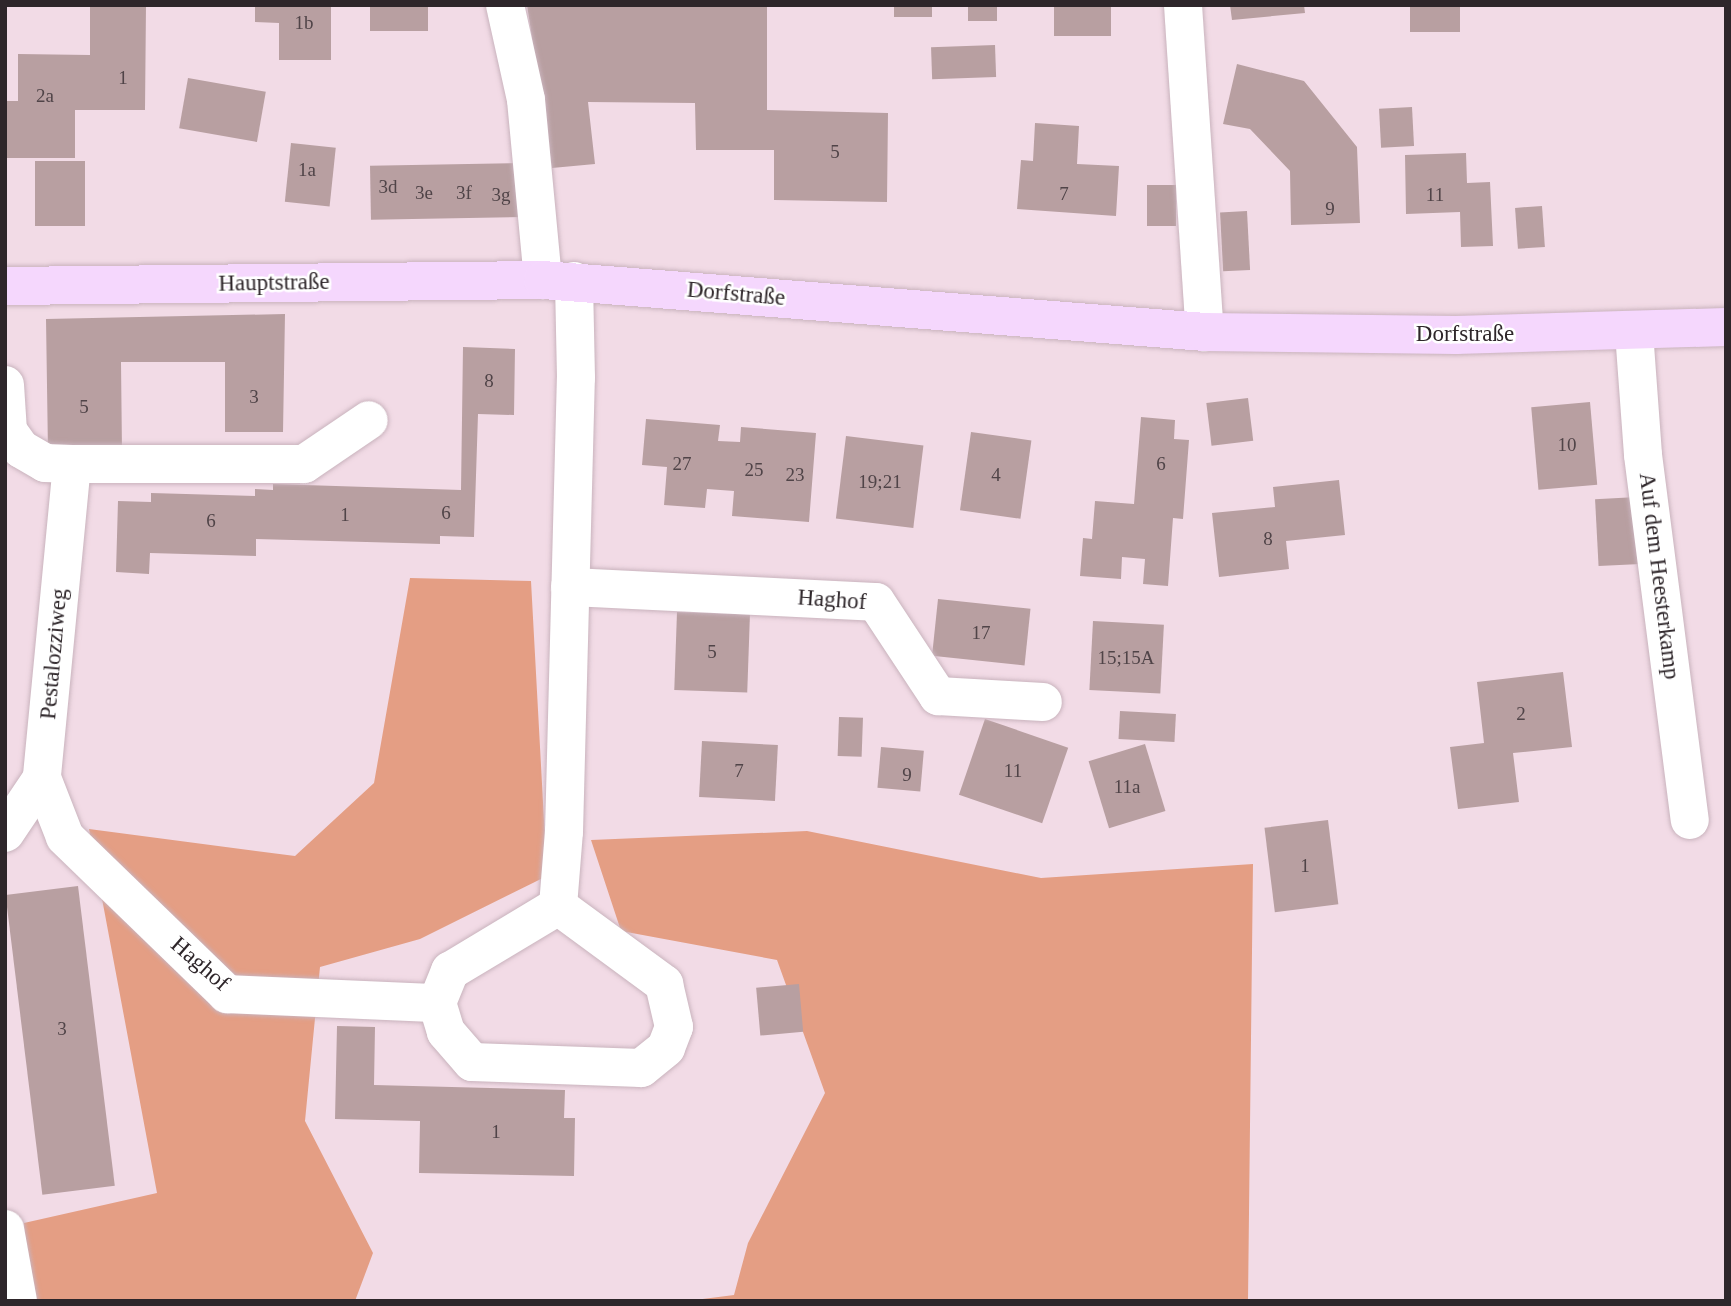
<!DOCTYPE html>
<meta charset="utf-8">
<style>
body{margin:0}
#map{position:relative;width:1731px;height:1306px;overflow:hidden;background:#f2dbe6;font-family:"Times New Roman",serif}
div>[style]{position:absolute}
.green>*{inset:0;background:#e49e84}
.building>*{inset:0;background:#b89fa1;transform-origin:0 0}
.roads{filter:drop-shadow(0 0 2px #c9b3bd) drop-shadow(0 0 2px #c9b3bd)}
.minor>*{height:38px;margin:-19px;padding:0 19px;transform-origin:19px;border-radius:19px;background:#fff}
.major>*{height:38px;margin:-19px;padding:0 19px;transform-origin:19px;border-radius:19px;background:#f5d7fd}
span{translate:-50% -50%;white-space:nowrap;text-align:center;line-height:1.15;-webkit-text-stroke:5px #fff;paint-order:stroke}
.number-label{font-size:19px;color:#504448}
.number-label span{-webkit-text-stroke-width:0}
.street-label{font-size:23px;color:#2e262a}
.frame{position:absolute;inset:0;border:7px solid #2e262a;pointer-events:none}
</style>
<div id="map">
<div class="green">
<i style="clip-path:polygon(410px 578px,531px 581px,547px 876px,420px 939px,320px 967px,305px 1121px,373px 1253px,355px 1301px,28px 1301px,24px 1223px,157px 1193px,89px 829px,295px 856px,374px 783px)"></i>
<i style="clip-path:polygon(807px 831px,1041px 878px,1253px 864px,1248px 1301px,687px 1301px,734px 1295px,748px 1243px,825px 1093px,777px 960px,621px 931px,591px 840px)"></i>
</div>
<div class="building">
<i style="clip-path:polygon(90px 5px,146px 5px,145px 110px,75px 110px,75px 158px,5px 158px,5px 101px,18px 101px,18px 54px,90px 55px)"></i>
<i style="clip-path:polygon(255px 5px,331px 5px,331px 60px,279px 60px,279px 23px,255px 22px)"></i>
<i style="left:370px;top:5px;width:58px;height:26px"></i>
<i style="clip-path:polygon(527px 5px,767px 5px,767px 110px,888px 113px,887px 202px,774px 200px,774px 150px,696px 150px,695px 103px,588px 102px,595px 164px,552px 168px)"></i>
<i style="left:894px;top:5px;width:38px;height:12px"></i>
<i style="left:968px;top:5px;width:29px;height:16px"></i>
<i style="left:1054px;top:5px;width:57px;height:31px"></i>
<i style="clip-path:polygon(1230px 5px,1304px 5px,1305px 13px,1232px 20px)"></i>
<i style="left:1410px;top:5px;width:50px;height:27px"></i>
<i style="left:995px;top:45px;width:32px;height:64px;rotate:88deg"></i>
<i style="clip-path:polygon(1237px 64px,1304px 81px,1357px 147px,1360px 223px,1291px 225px,1290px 171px,1250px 129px,1223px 124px)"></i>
<i style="left:188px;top:78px;width:79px;height:51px;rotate:10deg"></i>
<i style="left:1412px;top:107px;width:39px;height:33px;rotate:87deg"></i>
<i style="clip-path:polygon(1035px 123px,1079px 126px,1077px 164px,1119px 166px,1116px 216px,1017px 209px,1021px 160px,1033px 161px)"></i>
<i style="left:291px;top:143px;width:45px;height:59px;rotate:6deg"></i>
<i style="clip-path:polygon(1466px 153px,1467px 183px,1490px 182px,1493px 246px,1461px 247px,1460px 212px,1406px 214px,1405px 155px)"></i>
<i style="left:35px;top:161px;width:50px;height:65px"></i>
<i style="left:521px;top:163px;width:54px;height:151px;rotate:89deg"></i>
<i style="left:1147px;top:185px;width:29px;height:41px"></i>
<i style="left:1542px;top:206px;width:41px;height:27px;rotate:86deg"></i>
<i style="left:1247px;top:211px;width:59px;height:27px;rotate:87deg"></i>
<i style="clip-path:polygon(285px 314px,283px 432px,225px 432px,225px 362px,121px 362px,122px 452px,48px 453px,46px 319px)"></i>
<i style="clip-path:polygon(463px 347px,515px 349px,514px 415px,478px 414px,474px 537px,440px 536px,440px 544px,256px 539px,256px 556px,150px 553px,149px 574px,116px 572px,118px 501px,151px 502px,151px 493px,255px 496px,255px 489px,273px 490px,273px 484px,461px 490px)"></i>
<i style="left:1248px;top:398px;width:43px;height:42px;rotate:83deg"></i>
<i style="left:1590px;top:402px;width:83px;height:59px;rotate:85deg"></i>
<i style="clip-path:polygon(1141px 417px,1175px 420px,1174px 439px,1189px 440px,1183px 519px,1173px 518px,1168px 586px,1143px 584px,1145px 559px,1122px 557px,1121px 579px,1080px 576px,1083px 538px,1092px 539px,1095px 501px,1134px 504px)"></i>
<i style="clip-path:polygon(646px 419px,720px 425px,718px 441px,740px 442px,741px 427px,816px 433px,809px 522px,732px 516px,734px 491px,707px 489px,705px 508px,664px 505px,667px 467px,642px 465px)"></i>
<i style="left:971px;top:432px;width:61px;height:79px;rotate:8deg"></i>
<i style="left:846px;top:436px;width:78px;height:83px;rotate:7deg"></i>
<i style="clip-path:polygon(1339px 480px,1345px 535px,1286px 541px,1289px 569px,1219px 577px,1212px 513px,1275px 507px,1273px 487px)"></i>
<i style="left:1637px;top:497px;width:67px;height:42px;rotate:87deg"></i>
<i style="left:938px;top:599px;width:93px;height:57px;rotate:6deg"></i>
<i style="left:677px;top:612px;width:73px;height:78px;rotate:2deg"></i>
<i style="left:1093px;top:621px;width:71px;height:69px;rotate:3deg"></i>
<i style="clip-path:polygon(1563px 672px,1572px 747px,1513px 753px,1519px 802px,1458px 809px,1450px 747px,1484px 743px,1477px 682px)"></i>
<i style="left:1120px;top:711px;width:56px;height:28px;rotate:3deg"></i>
<i style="left:839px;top:717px;width:24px;height:39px;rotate:2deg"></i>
<i style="left:985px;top:719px;width:88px;height:80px;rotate:19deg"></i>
<i style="left:702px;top:741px;width:76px;height:56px;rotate:3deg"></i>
<i style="left:1145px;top:744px;width:70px;height:59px;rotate:73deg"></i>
<i style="left:881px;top:747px;width:43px;height:41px;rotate:5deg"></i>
<i style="left:1328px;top:820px;width:85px;height:64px;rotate:83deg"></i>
<i style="left:78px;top:886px;width:302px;height:73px;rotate:83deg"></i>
<i style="left:799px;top:984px;width:48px;height:43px;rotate:85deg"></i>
<i style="clip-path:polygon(337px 1026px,375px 1027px,374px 1085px,565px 1090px,564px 1118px,575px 1118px,574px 1176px,419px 1173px,420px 1121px,335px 1119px)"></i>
</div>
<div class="roads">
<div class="minor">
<i style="left:505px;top:5px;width:97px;rotate:77.5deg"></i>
<i style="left:526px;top:100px;width:181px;rotate:84.6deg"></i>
<i style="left:1183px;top:5px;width:328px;rotate:86.2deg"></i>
<i style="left:1634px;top:332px;width:123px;rotate:85.8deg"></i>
<i style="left:1643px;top:455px;width:368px;rotate:82.7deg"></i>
<i style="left:5px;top:385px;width:46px;rotate:86.3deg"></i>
<i style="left:8px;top:431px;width:22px;rotate:54deg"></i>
<i style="left:21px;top:449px;width:28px;rotate:30deg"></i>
<i style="left:45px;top:463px;width:27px;rotate:2deg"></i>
<i style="left:72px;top:464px;width:315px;rotate:95.5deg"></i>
<i style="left:42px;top:778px;width:66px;rotate:123.9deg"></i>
<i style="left:72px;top:464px;width:232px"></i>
<i style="left:304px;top:464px;width:78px;rotate:-34.1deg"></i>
<i style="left:570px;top:587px;width:306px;rotate:2.8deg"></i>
<i style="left:876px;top:602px;width:113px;rotate:56.6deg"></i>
<i style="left:938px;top:696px;width:105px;rotate:3.3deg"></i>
<i style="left:42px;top:778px;width:63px;rotate:68.7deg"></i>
<i style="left:65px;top:837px;width:226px;rotate:44.1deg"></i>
<i style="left:227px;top:994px;width:210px;rotate:2.5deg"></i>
<i style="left:558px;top:906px;width:132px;rotate:36.3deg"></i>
<i style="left:664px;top:984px;width:44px;rotate:76.9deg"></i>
<i style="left:674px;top:1027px;width:22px;rotate:111deg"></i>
<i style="left:666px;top:1048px;width:32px;rotate:141deg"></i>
<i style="left:641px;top:1068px;width:169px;rotate:-178deg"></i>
<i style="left:472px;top:1062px;width:40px;rotate:-131deg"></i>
<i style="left:446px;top:1032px;width:30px;rotate:-107deg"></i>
<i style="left:437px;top:1003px;width:35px;rotate:-68deg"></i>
<i style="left:450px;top:971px;width:126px;rotate:-31deg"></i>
<i style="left:558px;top:906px;width:74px;rotate:-85.4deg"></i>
<i style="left:564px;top:832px;width:454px;rotate:-88.5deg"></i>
<i style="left:576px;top:378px;width:97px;rotate:-91.2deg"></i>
<i style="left:5px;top:1229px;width:73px;rotate:79.8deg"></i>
</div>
<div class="major">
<i style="left:5px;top:286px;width:538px;rotate:-0.64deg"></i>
<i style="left:543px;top:280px;width:664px;rotate:4.49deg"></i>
<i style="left:1205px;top:332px;width:251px;rotate:0.7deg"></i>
<i style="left:1456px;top:335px;width:270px;rotate:-1.7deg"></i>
</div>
</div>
<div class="number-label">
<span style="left:304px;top:23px">1b</span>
<span style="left:123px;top:78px">1</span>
<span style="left:45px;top:96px">2a</span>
<span style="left:835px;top:152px">5</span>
<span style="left:307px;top:170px">1a</span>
<span style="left:388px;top:187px">3d</span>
<span style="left:424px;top:193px">3e</span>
<span style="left:464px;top:193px">3f</span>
<span style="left:1064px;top:194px">7</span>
<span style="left:501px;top:195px">3g</span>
<span style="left:1435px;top:195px">11</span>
<span style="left:1330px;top:209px">9</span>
<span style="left:489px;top:381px">8</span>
<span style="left:254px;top:397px">3</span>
<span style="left:84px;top:407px">5</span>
<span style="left:1567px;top:445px">10</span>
<span style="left:682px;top:464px">27</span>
<span style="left:1161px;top:464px">6</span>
<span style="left:754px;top:470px">25</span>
<span style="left:795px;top:475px">23</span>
<span style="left:996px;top:475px">4</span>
<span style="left:880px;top:482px">19;21</span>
<span style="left:446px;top:513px">6</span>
<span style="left:345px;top:515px">1</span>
<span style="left:211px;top:521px">6</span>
<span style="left:1268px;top:539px">8</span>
<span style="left:981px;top:633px">17</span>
<span style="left:712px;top:652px">5</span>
<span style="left:1126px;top:658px">15;15A</span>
<span style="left:1521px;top:714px">2</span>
<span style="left:739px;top:771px">7</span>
<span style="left:1013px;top:771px">11</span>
<span style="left:907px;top:775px">9</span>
<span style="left:1127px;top:787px">11a</span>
<span style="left:1305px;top:866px">1</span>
<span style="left:62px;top:1029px">3</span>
<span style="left:496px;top:1132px">1</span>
</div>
<div class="street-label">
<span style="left:274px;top:283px;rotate:-1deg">Hauptstraße</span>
<span style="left:736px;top:294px;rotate:5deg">Dorfstraße</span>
<span style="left:1465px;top:334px">Dorfstraße</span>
<span style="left:1659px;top:576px;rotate:83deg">Auf dem Heesterkamp</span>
<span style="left:832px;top:600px;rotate:4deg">Haghof</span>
<span style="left:54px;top:654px;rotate:-85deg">Pestalozziweg</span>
<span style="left:200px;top:964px;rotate:41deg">Haghof</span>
</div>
<div class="frame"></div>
</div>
